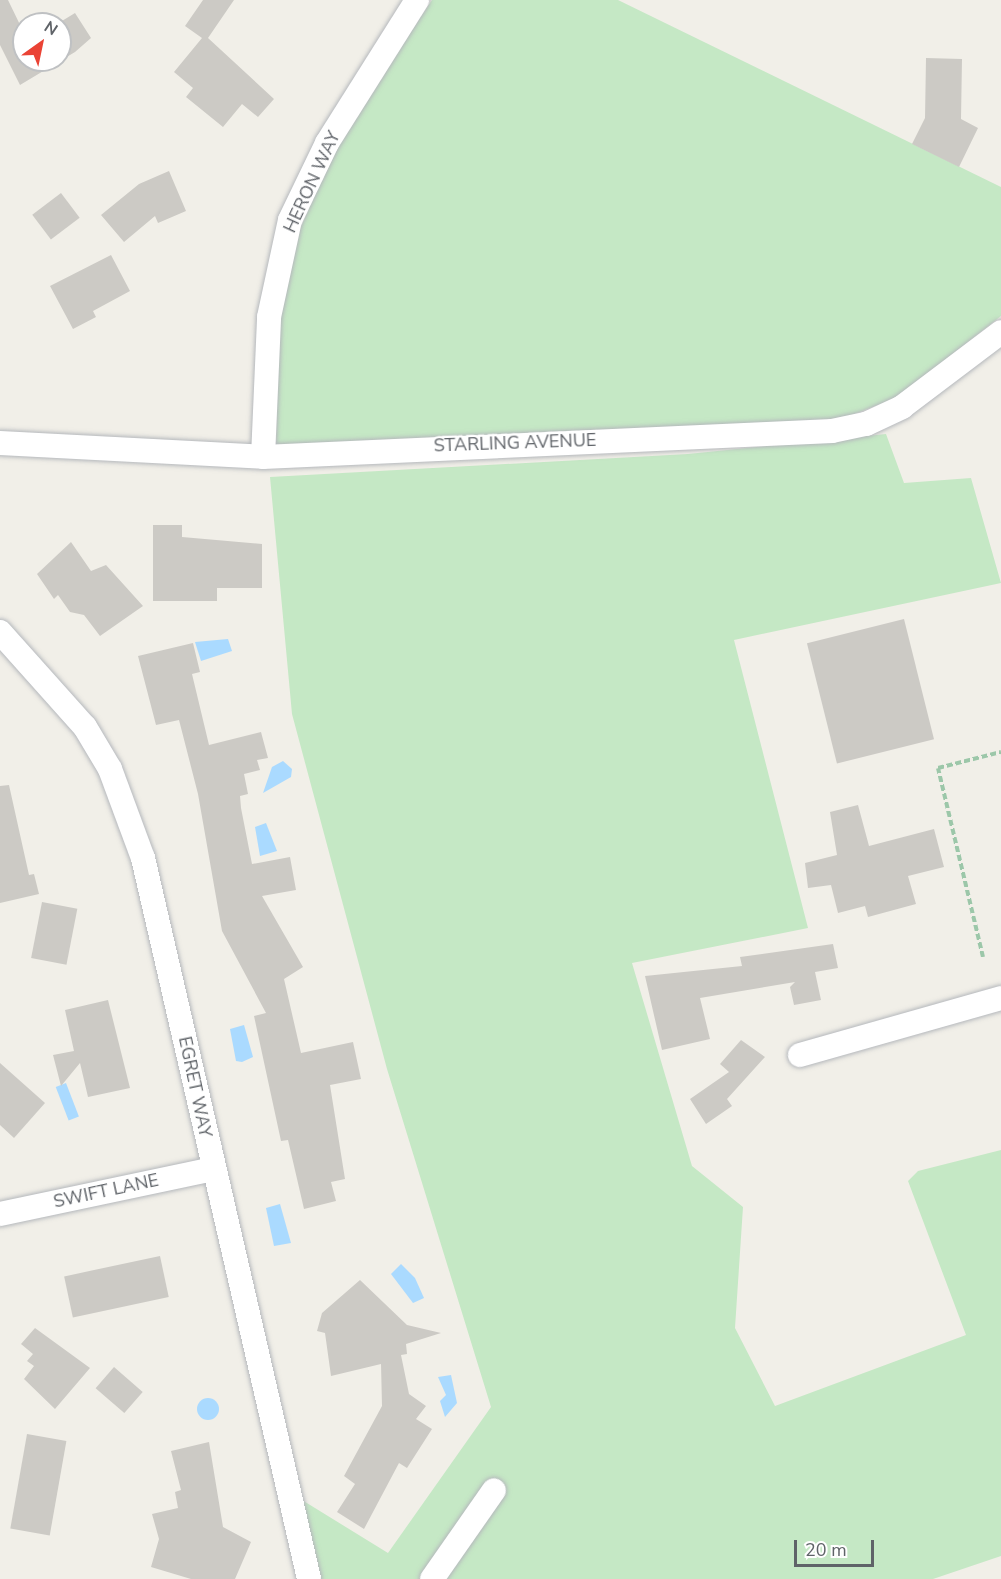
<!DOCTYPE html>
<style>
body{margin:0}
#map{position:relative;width:1001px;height:1579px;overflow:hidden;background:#f1efe8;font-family:"Nunito Sans",sans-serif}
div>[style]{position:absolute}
.green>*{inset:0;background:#c5e8c5}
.water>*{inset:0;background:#aadaff;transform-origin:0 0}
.round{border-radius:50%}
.building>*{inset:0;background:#cccac5;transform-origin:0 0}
.path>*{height:4px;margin-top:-2px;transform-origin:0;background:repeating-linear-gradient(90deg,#9cc7a9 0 6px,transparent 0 9px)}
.roads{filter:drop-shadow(0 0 2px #b5b8bc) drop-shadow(0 0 2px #b5b8bc)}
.minor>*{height:24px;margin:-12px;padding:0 12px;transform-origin:12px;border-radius:12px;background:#fff}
span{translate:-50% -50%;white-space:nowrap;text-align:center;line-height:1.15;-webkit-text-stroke:4.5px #fff;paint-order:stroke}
.street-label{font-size:18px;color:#5f6368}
.north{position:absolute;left:12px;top:12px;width:60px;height:60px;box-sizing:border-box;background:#fff;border:2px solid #bfc1c3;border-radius:50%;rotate:33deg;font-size:16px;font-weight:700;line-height:24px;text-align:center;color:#5f6368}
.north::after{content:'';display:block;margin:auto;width:21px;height:27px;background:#ea4335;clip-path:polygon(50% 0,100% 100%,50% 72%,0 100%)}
.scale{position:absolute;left:794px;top:1540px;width:80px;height:27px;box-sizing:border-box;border:3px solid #5f6368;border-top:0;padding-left:8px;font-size:18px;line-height:21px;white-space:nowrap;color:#5f6368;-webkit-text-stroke:4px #fff;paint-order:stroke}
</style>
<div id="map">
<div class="green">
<i style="clip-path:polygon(432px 0,618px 0,1001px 187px,1001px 316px,898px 397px,839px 420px,276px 451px,279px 305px,295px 241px,334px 148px)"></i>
<i style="clip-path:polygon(886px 434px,904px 483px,971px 478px,1001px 583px,734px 640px,808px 928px,632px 963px,692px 1166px,743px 1207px,735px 1328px,775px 1406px,966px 1335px,908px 1181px,918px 1171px,1001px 1150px,1001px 1556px,933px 1579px,321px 1579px,302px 1500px,388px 1553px,491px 1407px,387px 1069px,292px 714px,270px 477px,688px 454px)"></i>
</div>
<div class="water">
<i style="clip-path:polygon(228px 639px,232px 651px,201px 661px,195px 642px)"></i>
<i style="clip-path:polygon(283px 761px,292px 769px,291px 777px,263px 793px,272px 767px)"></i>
<i style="clip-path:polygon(266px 823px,277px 851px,260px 856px,255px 827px)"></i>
<i style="clip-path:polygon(244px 1025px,253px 1057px,242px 1062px,236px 1061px,230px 1029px)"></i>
<i style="left:66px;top:1083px;width:36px;height:11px;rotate:69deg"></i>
<i style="clip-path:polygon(280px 1204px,291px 1243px,274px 1246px,266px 1208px)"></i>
<i style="clip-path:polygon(401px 1264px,415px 1278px,424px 1298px,413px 1303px,391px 1274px)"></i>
<i style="clip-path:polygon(451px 1375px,457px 1403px,445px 1417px,440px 1401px,446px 1395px,438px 1377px)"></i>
<i class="round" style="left:197px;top:1398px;width:22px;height:22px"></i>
</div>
<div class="building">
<i style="clip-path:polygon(0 0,8px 0,24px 33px,24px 60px,60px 60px,57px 24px,75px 13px,91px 38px,75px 52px,20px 85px,0 45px)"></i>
<i style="clip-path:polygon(203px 0,234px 0,208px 38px,274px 99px,258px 117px,242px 104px,223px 127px,186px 97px,193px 88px,174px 72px,202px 38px,185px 26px)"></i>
<i style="clip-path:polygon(926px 58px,962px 59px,961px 119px,978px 128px,959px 167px,912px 144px,925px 118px)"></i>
<i style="clip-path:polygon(169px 171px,186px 211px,158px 223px,155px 216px,124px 242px,101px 215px,139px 184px)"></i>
<i style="left:61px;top:193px;width:31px;height:36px;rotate:53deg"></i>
<i style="clip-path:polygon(111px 255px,130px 291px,93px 311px,96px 317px,73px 329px,50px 286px)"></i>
<i style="clip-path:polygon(153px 525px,182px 525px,182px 537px,262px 544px,262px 588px,217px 588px,217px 601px,153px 601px)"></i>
<i style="clip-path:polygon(71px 542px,91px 571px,106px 565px,143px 606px,100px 636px,84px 615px,70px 612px,58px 595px,54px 599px,37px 574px)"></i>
<i style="left:904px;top:619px;width:124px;height:100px;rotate:76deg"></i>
<i style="clip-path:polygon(193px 643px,200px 672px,192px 674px,209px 745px,261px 732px,268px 758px,257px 760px,260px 770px,244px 774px,248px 794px,240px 796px,241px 808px,252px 864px,290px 857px,296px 890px,262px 896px,303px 967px,284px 979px,301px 1053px,353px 1042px,361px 1079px,330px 1085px,345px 1179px,331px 1182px,336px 1201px,304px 1209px,288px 1140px,281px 1141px,254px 1016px,266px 1013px,222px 931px,198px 794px,179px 720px,156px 725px,138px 656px)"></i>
<i style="clip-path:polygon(9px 785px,29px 875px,34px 874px,39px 894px,0 903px,0 786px)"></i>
<i style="clip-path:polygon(858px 805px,869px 846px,934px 829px,944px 867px,908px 876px,916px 904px,868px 917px,865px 906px,838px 913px,831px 885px,808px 888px,805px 863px,837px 855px,830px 812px)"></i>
<i style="left:42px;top:902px;width:36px;height:57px;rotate:11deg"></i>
<i style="clip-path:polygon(833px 944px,838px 968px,815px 972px,821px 1000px,794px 1005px,790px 987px,795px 982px,700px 998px,710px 1039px,662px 1050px,645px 976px,742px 966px,740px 957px)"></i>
<i style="clip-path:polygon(108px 1000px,130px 1088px,88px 1097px,80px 1063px,61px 1086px,53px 1055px,74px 1051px,65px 1010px)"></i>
<i style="clip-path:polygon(741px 1040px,765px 1057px,727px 1099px,732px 1106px,706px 1124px,690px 1099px,729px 1072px,720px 1064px)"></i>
<i style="clip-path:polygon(0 1063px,45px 1103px,14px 1138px,0 1125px)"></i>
<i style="left:160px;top:1256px;width:42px;height:98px;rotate:78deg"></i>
<i style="clip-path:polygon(360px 1280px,407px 1325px,441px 1333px,406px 1344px,407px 1354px,401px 1355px,409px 1394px,426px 1406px,416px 1419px,432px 1429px,407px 1468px,399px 1463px,364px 1529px,337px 1512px,355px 1484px,344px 1476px,382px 1406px,381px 1364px,331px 1376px,325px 1333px,317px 1331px,322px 1313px)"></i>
<i style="clip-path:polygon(35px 1328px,90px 1368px,55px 1409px,24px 1379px,34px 1366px,27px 1361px,33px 1354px,21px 1344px)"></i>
<i style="left:114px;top:1367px;width:38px;height:28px;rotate:41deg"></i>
<i style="left:27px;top:1434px;width:40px;height:96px;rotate:10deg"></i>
<i style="clip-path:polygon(209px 1442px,223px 1527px,251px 1542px,235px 1579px,191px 1579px,151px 1567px,159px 1539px,152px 1514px,178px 1508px,175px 1492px,181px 1490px,171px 1451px)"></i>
</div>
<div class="path">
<i style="left:983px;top:957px;width:194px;rotate:-103.4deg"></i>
<i style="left:938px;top:768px;width:65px;rotate:-14.3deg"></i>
</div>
<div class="roads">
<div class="minor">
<i style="left:0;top:443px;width:263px;rotate:3deg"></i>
<i style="left:263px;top:457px;width:570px;rotate:-2.62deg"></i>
<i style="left:832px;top:431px;width:35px;rotate:-12deg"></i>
<i style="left:866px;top:424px;width:40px;rotate:-25deg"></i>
<i style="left:902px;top:407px;width:124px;rotate:-37.1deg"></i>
<i style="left:263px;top:457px;width:140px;rotate:-87.5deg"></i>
<i style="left:269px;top:317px;width:99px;rotate:-77.8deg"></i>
<i style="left:290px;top:220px;width:85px;rotate:-64.3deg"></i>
<i style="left:327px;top:143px;width:169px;rotate:-57.8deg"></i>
<i style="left:0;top:632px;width:127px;rotate:48.2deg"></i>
<i style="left:85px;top:727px;width:49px;rotate:59.2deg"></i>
<i style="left:110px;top:769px;width:95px;rotate:69.7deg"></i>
<i style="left:143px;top:858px;width:740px;rotate:77.03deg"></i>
<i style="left:800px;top:1055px;width:209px;rotate:-15.8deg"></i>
<i style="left:0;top:1214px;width:218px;rotate:-11.9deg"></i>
<i style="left:432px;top:1579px;width:108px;rotate:-55.1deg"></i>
</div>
</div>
<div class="street-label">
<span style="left:312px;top:182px;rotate:-65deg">HERON WAY</span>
<span style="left:515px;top:443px;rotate:-2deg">STARLING AVENUE</span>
<span style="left:195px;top:1087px;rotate:78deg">EGRET WAY</span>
<span style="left:106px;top:1191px;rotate:-12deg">SWIFT LANE</span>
</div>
<div class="north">N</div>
<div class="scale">20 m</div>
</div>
